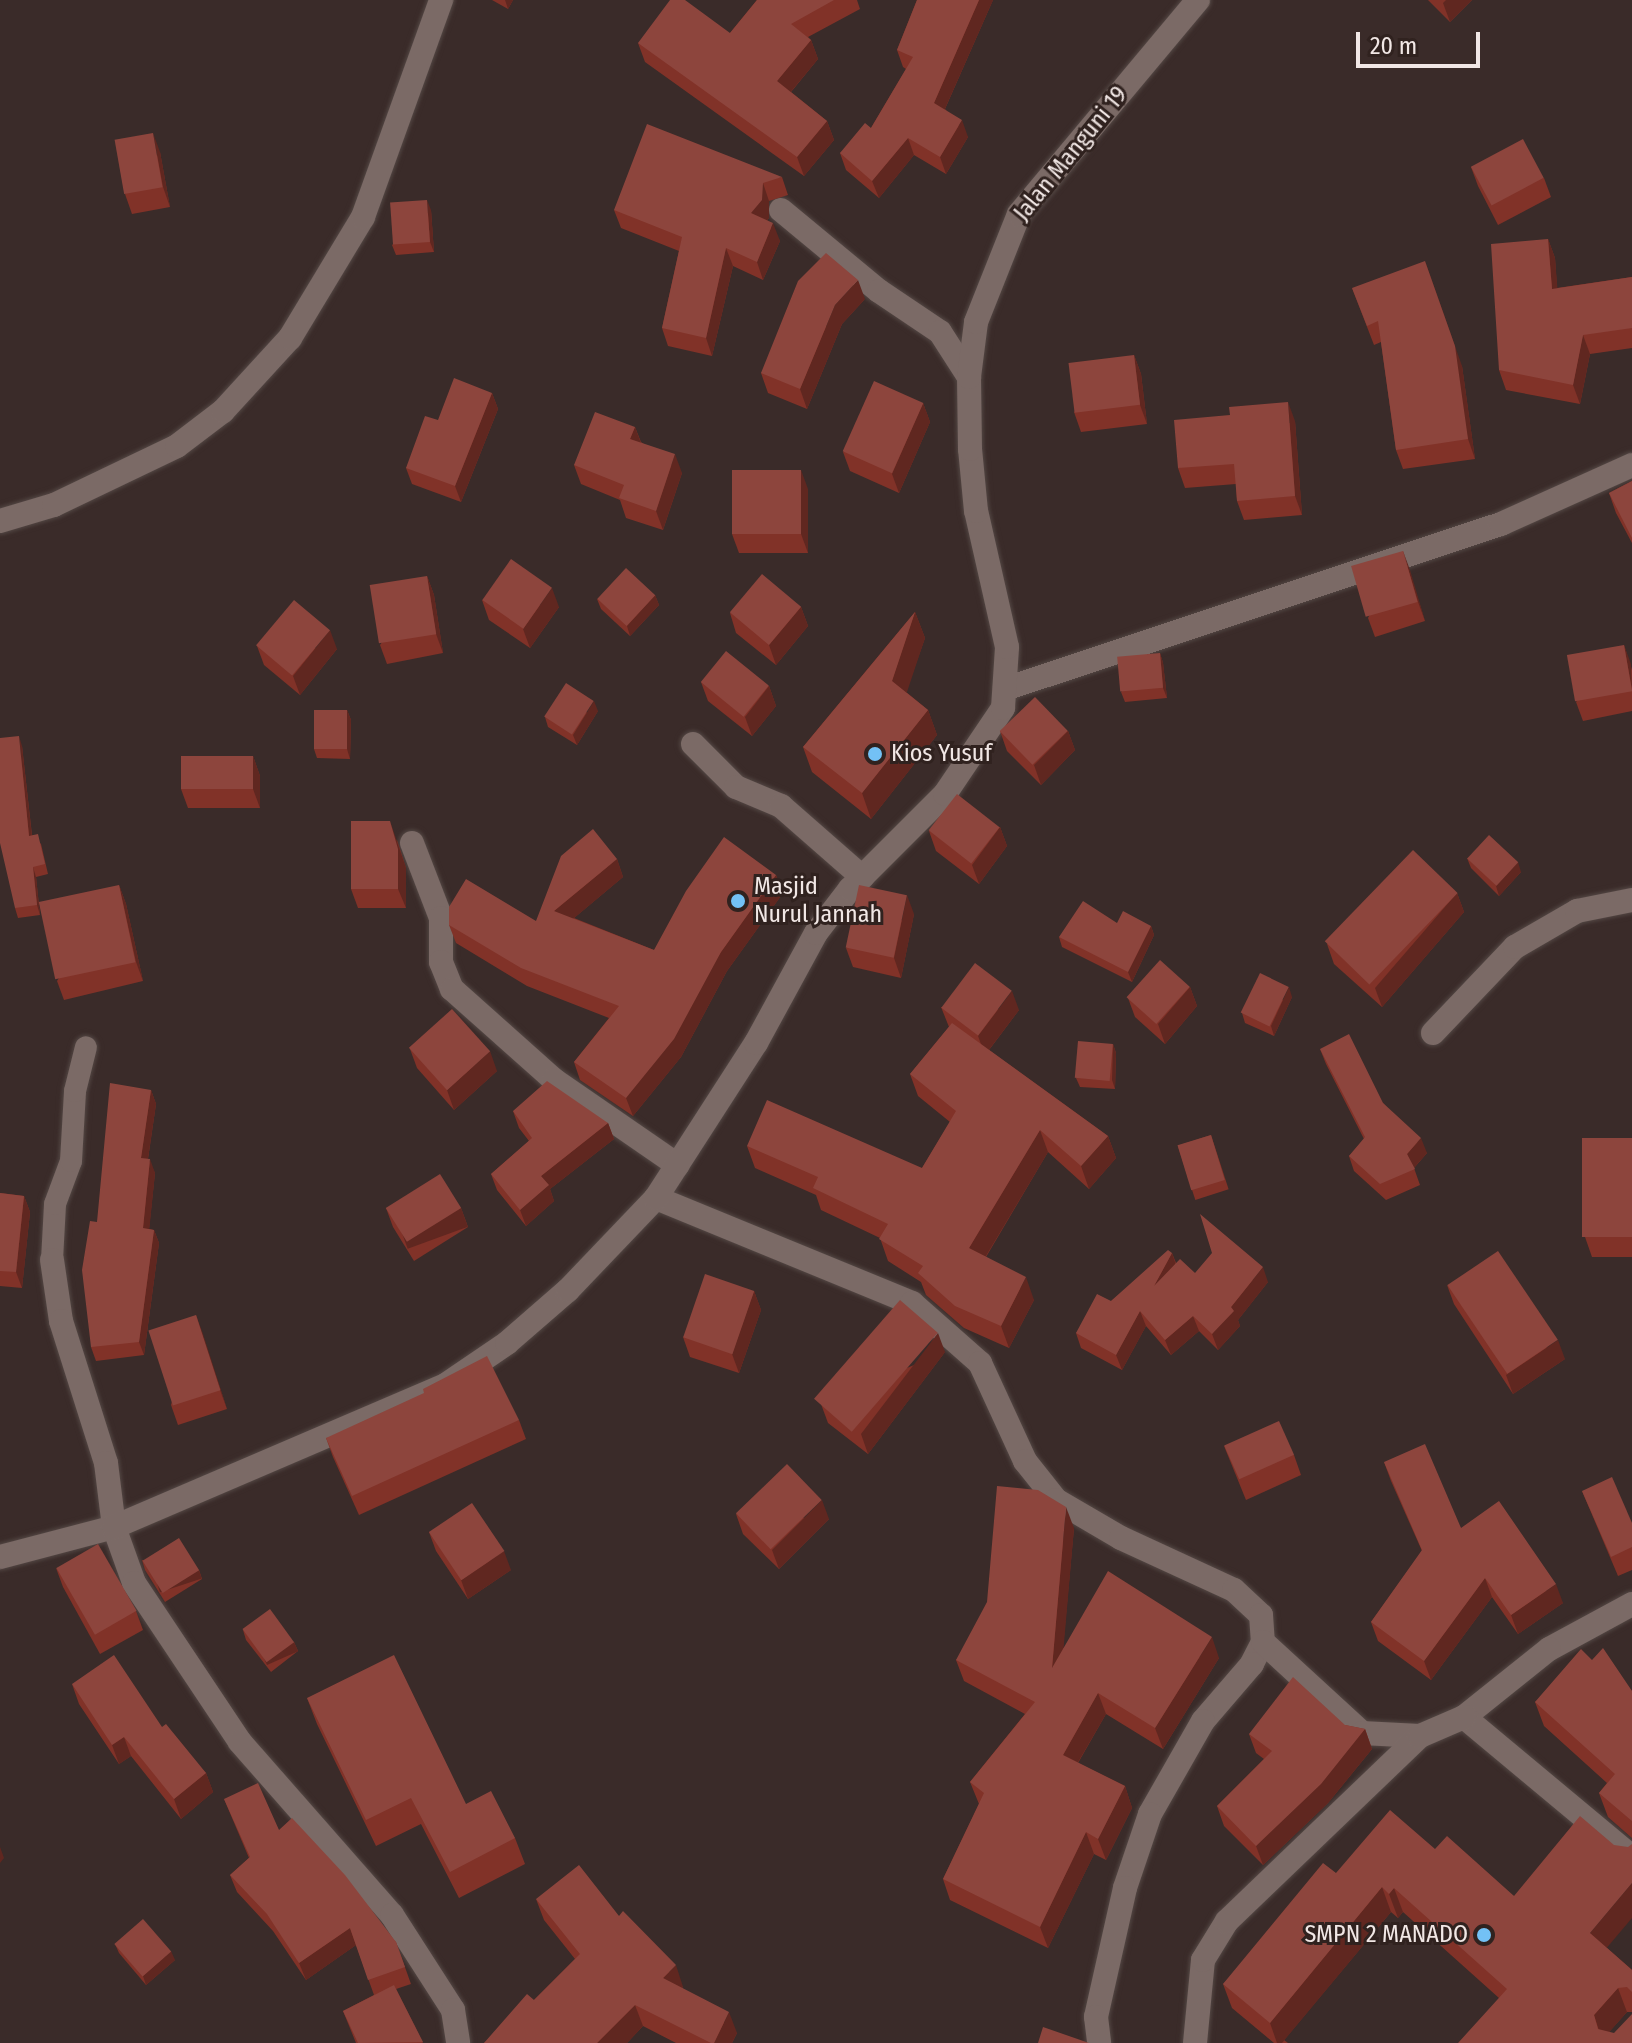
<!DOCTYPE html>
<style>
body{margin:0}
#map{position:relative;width:1632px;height:2043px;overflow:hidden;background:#3a2b29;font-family:"Fira Sans Condensed",sans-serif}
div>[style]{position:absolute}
.roads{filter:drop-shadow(0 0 2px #534744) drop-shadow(0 0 2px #534744)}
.service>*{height:22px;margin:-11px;padding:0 11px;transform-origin:11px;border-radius:11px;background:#7b6a66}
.minor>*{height:24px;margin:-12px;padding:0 12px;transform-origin:12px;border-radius:12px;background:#7b6a66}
.wall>*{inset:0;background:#813228;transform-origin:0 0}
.shaded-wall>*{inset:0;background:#602720;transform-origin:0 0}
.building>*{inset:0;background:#8d453d;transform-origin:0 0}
.dots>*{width:22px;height:22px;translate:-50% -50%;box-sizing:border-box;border:4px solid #30221f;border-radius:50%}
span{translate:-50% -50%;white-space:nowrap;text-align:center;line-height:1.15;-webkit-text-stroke:6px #30221f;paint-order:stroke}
.street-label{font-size:24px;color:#f1e7e5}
.poi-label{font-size:24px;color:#f1e7e5}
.left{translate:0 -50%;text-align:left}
.right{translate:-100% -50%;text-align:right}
.scale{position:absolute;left:1356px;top:32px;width:124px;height:36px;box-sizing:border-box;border:4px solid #f1e7e5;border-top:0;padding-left:10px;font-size:24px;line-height:28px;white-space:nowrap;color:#f1e7e5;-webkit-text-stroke:6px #30221f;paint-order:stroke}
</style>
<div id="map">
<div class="roads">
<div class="service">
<i style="left:52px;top:1260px;width:56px;rotate:-86.9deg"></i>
<i style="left:55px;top:1204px;width:46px;rotate:-69.6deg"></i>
<i style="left:71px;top:1161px;width:70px;rotate:-86.7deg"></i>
<i style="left:75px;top:1091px;width:45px;rotate:-76deg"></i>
</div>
<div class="minor">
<i style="left:781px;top:210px;width:127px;rotate:39.6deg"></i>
<i style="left:879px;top:291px;width:73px;rotate:33.9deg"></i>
<i style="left:940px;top:332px;width:54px;rotate:57.2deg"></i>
<i style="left:0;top:521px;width:56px;rotate:-16.5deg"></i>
<i style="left:54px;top:505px;width:136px;rotate:-25.6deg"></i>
<i style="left:177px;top:446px;width:58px;rotate:-37.3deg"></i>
<i style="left:223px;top:411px;width:99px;rotate:-47.5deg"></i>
<i style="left:290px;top:338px;width:141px;rotate:-58.9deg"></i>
<i style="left:363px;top:217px;width:231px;rotate:-70.2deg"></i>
<i style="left:1005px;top:689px;width:523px;rotate:-18.4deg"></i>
<i style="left:1501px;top:524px;width:144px;rotate:-24.2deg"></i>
<i style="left:693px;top:744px;width:61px;rotate:45deg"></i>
<i style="left:736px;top:787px;width:49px;rotate:22.9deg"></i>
<i style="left:781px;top:806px;width:108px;rotate:41.2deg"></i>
<i style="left:412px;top:843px;width:80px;rotate:68.9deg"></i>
<i style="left:441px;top:918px;width:44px;rotate:90deg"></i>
<i style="left:441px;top:962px;width:29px;rotate:68deg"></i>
<i style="left:452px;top:989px;width:137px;rotate:41.7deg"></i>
<i style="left:554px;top:1080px;width:150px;rotate:34.6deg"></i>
<i style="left:1433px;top:1033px;width:119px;rotate:-46.4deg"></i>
<i style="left:1515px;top:947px;width:72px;rotate:-30.1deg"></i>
<i style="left:1577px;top:911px;width:56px;rotate:-11.3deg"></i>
<i style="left:656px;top:1198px;width:277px;rotate:22.3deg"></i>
<i style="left:912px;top:1303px;width:91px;rotate:41.4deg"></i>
<i style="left:980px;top:1363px;width:108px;rotate:65.3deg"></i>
<i style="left:1025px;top:1461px;width:50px;rotate:51.5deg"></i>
<i style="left:1056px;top:1500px;width:75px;rotate:30.3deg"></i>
<i style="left:1121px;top:1538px;width:124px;rotate:24.7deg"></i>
<i style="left:1234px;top:1590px;width:37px;rotate:43deg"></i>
<i style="left:1261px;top:1615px;width:27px;rotate:86deg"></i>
<i style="left:1263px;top:1642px;width:25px;rotate:117deg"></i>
<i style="left:1252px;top:1664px;width:75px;rotate:130.7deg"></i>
<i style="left:1203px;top:1721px;width:107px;rotate:119.7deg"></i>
<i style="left:1150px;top:1814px;width:78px;rotate:108.7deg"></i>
<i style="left:1125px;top:1888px;width:132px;rotate:102.7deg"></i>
<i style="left:1096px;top:2017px;width:26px;rotate:83deg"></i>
<i style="left:52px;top:1260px;width:62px;rotate:81.6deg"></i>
<i style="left:61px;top:1321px;width:149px;rotate:72.4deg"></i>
<i style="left:106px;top:1463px;width:64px;rotate:82.9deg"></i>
<i style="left:114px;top:1527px;width:59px;rotate:70.3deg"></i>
<i style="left:134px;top:1583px;width:191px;rotate:56.3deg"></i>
<i style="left:240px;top:1742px;width:230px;rotate:48.7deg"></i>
<i style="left:392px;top:1915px;width:113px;rotate:57.3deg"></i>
<i style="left:453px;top:2010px;width:33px;rotate:81deg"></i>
<i style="left:0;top:1557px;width:118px;rotate:-14.7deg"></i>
<i style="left:114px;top:1527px;width:362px;rotate:-23.2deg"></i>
<i style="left:447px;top:1384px;width:73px;rotate:-34.3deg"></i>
<i style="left:507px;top:1343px;width:81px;rotate:-41deg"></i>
<i style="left:568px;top:1290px;width:127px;rotate:-46.3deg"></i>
<i style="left:656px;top:1198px;width:184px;rotate:-57.2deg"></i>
<i style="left:756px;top:1043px;width:125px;rotate:-61.4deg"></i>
<i style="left:816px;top:933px;width:56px;rotate:-52.3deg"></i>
<i style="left:850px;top:889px;width:134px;rotate:-45deg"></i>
<i style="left:945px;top:794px;width:104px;rotate:-56deg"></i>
<i style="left:1003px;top:708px;width:61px;rotate:-86.2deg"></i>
<i style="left:1007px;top:647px;width:139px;rotate:-102.8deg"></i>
<i style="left:976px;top:511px;width:62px;rotate:-95.5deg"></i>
<i style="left:970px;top:449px;width:72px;rotate:-90.8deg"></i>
<i style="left:969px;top:377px;width:55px;rotate:-82.7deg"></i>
<i style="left:976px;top:322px;width:116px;rotate:-68.3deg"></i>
<i style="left:1019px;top:214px;width:279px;rotate:-50.1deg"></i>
<i style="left:1632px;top:1604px;width:94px;rotate:151.5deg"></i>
<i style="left:1549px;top:1649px;width:109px;rotate:141.3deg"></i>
<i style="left:1464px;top:1717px;width:219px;rotate:39.8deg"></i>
<i style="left:1263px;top:1642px;width:134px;rotate:42.6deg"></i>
<i style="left:1362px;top:1733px;width:58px;rotate:3deg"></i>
<i style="left:1195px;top:2043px;width:83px;rotate:-84.5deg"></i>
<i style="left:1203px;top:1960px;width:46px;rotate:-58.4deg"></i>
<i style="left:1227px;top:1921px;width:267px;rotate:-43.8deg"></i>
<i style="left:1420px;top:1736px;width:48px;rotate:-23.4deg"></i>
</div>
</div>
<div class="wall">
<i style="clip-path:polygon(492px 0,513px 0,508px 9px)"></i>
<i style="clip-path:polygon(757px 0,857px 0,860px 9px,808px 37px,811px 40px,818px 59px,791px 92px,827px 121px,834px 140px,804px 176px,645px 62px,638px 43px,730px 33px)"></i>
<i style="clip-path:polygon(917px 0,993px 0,945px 109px,968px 137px,946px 174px,914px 155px,879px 198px,846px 170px,840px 153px,871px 128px,906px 69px,903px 67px,897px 50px)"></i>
<i style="clip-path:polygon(1428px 0,1472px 0,1450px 22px)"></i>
<i style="clip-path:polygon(160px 152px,170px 207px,132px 214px,125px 194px)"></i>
<i style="clip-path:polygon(1471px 167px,1544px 178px,1551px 197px,1498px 225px,1478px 186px)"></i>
<i style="clip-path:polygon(782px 177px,788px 195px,769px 201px,769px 218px,767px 220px,780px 241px,763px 280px,733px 266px,712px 356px,668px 346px,662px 328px,679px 251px,621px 228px,614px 210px)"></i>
<i style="clip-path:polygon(431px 210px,434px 252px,396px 255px,392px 245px)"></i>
<i style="clip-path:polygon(1548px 239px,1555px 258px,1557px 288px,1632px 277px,1632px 348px,1590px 354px,1580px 404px,1506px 390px,1499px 370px)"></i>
<i style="clip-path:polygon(1352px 288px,1462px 366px,1475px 459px,1403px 469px,1396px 450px,1381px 342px,1374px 345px)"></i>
<i style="clip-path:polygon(865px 299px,842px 324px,807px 409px,768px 393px,761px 373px)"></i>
<i style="clip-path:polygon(1134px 355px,1141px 374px,1147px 424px,1081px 432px,1074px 412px)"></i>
<i style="clip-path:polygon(492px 393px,498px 409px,461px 502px,412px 484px,406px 468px)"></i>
<i style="clip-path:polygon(923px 403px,930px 422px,899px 493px,850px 471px,843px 452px)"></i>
<i style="clip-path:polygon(1295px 421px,1302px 515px,1244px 520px,1237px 501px,1236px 484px,1185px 488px,1178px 468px)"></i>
<i style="clip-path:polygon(635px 427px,641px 442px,682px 473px,663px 530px,626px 518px,620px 500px,581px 484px,574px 465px)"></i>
<i style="clip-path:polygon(1632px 481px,1632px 543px,1616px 513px,1609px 493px)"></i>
<i style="clip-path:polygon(808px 489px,808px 553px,739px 553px,732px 534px)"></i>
<i style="clip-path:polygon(1403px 551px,1425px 621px,1375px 637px,1368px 618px)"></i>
<i style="clip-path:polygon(427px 576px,434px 595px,443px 653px,387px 664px,380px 645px)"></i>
<i style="clip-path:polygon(655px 595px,659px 605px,630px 636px,601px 609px,597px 599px)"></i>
<i style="clip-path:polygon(482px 600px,559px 607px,530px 648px,489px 620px)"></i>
<i style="clip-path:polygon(801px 607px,808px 626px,776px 665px,736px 633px,730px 613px)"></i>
<i style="clip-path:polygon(915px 612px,925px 638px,906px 692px,928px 710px,937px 735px,871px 819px,812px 772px,803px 747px)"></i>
<i style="clip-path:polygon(1624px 645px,1632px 670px,1632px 711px,1583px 721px,1576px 702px)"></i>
<i style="clip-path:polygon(257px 646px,337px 649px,300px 695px,264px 665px)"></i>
<i style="clip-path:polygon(1160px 653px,1163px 663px,1167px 698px,1125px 702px,1121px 692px)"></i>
<i style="clip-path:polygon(701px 682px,769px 686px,776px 706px,752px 736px,708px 701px)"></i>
<i style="clip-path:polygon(347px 710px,351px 720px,350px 759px,317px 758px,314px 749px)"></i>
<i style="clip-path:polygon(598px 711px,577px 745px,548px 727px,545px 717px)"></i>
<i style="clip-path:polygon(1000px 731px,1068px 731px,1075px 750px,1041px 785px,1007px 751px)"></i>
<i style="clip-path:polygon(22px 746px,32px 835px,41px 844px,48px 874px,36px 877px,40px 915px,18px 918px,15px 908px)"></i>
<i style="clip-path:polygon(253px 756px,260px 776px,260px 808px,188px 808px,181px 789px)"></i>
<i style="clip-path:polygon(1000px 827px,1007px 846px,979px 884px,936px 851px,929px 831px)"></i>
<i style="clip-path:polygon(397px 840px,406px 868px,406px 908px,358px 908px,351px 889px)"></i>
<i style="clip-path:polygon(1467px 858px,1521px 872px,1499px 896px,1471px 868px)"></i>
<i style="clip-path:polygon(617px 859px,623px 877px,574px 918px,654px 950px,776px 875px,783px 893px,727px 971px,681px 1057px,633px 1116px,580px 1080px,574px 1062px,609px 1018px,527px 986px,456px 943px,449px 925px,536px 921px)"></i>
<i style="clip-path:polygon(119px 885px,126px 904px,143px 981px,64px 1000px,57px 981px)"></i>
<i style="clip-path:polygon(1457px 893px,1464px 912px,1382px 1007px,1334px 964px,1327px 944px)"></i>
<i style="clip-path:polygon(914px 914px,901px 978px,853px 967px,846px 948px)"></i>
<i style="clip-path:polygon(1117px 923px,1151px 926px,1154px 935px,1132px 982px,1062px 947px,1059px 937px)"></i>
<i style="clip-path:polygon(1190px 987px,1197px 1006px,1165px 1044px,1135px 1017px,1128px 998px)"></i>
<i style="clip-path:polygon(1292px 997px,1274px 1036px,1245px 1023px,1242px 1013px)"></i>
<i style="clip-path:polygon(941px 1007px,1019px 1010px,989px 1050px,1108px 1136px,1116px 1158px,1089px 1189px,1048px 1152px,986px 1257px,1034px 1300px,1009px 1348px,964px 1328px,926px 1295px,921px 1282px,888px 1261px,880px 1238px,821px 1210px,816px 1195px,755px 1168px,747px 1146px,922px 1168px,950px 1122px,918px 1096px,910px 1074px,949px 1027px)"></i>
<i style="clip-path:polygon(1113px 1044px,1116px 1053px,1115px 1089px,1080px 1087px,1076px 1078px)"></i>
<i style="clip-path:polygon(410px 1049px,497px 1071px,454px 1110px,417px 1068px)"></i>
<i style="clip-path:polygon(1320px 1049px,1383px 1103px,1427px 1153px,1414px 1168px,1420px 1185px,1386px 1200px,1354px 1171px,1349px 1156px,1364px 1139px,1326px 1064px)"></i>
<i style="clip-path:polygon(151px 1090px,156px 1104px,148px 1159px,155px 1173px,149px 1229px,154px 1230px,159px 1243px,144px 1355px,96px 1361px,91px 1347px,97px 1222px)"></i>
<i style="clip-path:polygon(513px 1111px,608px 1123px,614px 1139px,550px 1189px,554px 1201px,526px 1226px,497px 1190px,491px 1174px,529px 1141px,519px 1128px)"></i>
<i style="left:1211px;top:1135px;width:57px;height:35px;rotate:72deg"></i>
<i style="clip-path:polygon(1632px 1138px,1632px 1257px,1592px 1257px,1585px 1237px)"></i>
<i style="clip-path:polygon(0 1193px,24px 1196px,30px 1212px,22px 1288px,0 1286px)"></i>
<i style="clip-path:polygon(386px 1208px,461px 1208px,468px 1227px,414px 1261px,393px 1227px)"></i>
<i style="clip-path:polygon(1172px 1253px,1176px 1263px,1195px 1273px,1268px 1282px,1238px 1320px,1240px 1326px,1218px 1350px,1199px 1331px,1171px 1355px,1146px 1326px,1122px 1370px,1081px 1348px,1076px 1333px,1111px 1301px)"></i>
<i style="clip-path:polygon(1447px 1285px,1565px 1359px,1513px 1394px,1454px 1304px)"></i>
<i style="clip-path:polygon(754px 1291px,761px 1310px,739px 1373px,690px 1357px,683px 1337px)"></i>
<i style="clip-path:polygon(196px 1315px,227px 1409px,178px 1425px,171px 1405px)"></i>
<i style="clip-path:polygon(945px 1352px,868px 1454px,828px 1423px,821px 1404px)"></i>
<i style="clip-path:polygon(519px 1420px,526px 1439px,359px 1515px,333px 1457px,326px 1438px)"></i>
<i style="clip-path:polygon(1224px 1446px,1294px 1455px,1301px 1475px,1246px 1500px)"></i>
<i style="clip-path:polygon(1384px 1462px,1461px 1528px,1563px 1603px,1518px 1634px,1492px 1597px,1431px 1680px,1378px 1641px,1371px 1622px,1422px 1551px,1391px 1481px)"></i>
<i style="clip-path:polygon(1582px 1491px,1632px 1523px,1632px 1570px,1618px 1576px)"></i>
<i style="clip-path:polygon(736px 1514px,829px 1519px,779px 1569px,743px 1534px)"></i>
<i style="clip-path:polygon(1074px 1528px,1063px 1648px,1219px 1658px,1163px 1749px,1106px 1714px,1078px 1763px,1125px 1786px,1132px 1808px,1106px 1860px,1094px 1854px,1048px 1948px,950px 1900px,943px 1879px,979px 1804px,970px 1782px,1025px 1714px,964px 1681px,956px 1660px)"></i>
<i style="clip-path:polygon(429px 1532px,511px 1570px,468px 1599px,436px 1551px)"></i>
<i style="clip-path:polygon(142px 1560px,199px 1570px,202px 1579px,165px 1602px,145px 1570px)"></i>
<i style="clip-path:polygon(56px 1568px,136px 1611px,143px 1630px,100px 1654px,63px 1587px)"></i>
<i style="clip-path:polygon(243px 1630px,294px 1642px,298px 1651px,271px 1672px,246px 1640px)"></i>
<i style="clip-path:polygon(1592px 1660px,1632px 1691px,1632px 1838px,1608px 1817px,1599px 1793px,1607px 1783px,1544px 1726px,1535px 1702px)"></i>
<i style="clip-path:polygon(72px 1684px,162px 1727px,206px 1773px,213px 1792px,181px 1819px,131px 1756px,119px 1764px,79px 1704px)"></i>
<i style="clip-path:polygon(307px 1698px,515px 1838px,525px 1864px,459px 1898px,421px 1824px,376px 1846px,317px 1724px)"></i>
<i style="clip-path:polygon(1345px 1725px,1365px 1729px,1372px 1749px,1328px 1803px,1263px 1865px,1224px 1826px,1217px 1806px,1264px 1759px,1256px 1753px,1249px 1734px)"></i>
<i style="clip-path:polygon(224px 1799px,279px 1830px,396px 1942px,411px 1984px,396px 1989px,423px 2043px,356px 2043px,343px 2011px,374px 1995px,356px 1945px,306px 1980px,273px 1931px,237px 1892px,230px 1875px,249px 1858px)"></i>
<i style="clip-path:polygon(1435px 1849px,1514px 1896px,1607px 1948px,1632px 1970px,1632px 2012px,1627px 2012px,1609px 2032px,1632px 2043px,1499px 1998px,1403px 1912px,1398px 1918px,1391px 1912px,1284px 2040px,1288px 2043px,1274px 2043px,1232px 2008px,1223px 1984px,1336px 1873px)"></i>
<i style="clip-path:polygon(536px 1899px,619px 1916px,683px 1987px,682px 1988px,737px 2033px,732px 2043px,676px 2043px,643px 2026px,627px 2043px,484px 2043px,534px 2000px,575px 1959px,544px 1920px)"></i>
<i style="clip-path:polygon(115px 1944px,175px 1960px,146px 1985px,119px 1953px)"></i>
</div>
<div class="shaded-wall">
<i style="clip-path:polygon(505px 0,513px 0,508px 9px)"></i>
<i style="clip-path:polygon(979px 0,993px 0,940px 120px,934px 103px)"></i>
<i style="clip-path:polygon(1446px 0,1472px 0,1450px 22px,1443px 3px)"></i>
<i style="clip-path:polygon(811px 40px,818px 59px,784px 100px,777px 81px)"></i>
<i style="clip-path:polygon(962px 120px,968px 137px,946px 174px,940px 157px)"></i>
<i style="clip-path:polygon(827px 121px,834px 140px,804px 176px,797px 157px)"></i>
<i style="clip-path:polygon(153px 133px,160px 152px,170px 207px,163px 187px)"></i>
<i style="clip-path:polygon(908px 138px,914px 155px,879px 198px,872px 181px)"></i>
<i style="clip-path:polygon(763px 183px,769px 201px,769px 218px,758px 231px,751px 213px)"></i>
<i style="clip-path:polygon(427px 200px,431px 210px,434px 252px,430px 242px)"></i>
<i style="clip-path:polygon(773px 223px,780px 241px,763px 280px,757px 262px)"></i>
<i style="clip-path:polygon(1548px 239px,1555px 258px,1559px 308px,1552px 289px)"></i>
<i style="clip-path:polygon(726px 248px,733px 266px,712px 356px,706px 338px)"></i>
<i style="clip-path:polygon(1425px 261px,1462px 366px,1475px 459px,1468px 439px)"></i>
<i style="clip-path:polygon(858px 280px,865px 299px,842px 324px,807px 409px,800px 389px,835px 305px)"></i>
<i style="clip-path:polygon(1583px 335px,1590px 354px,1580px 404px,1573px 385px)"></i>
<i style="clip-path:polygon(1134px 355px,1141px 374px,1147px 424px,1140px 405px)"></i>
<i style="clip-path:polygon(492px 393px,498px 409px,461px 502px,455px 486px)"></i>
<i style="clip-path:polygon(1288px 402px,1295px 421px,1302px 515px,1295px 496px)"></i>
<i style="clip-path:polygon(923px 403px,930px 422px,899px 493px,892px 474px)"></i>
<i style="clip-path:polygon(635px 427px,642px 446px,630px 439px)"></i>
<i style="clip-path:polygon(675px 454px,682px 473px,663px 530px,656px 511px)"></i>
<i style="clip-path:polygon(801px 470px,808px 489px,808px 553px,801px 534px)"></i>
<i style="clip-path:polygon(1403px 551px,1410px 570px,1425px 621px,1418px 602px)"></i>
<i style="clip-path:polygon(427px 576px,434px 595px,443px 653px,436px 634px)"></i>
<i style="clip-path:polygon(552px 588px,559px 607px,530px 648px,523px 629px)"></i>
<i style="clip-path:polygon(655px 595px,659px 605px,630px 636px,627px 626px)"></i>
<i style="clip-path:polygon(801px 607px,808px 626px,776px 665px,769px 645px)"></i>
<i style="clip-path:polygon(915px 612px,925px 638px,902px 707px,892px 681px)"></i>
<i style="clip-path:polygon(330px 630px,337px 649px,300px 695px,293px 676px)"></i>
<i style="clip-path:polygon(1624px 645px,1631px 664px,1632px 690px)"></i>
<i style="clip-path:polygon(1160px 653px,1163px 663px,1167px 698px,1163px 688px)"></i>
<i style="clip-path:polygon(769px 686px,776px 706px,752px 736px,745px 717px)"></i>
<i style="clip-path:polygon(594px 701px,598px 711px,577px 745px,573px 735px)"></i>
<i style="clip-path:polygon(347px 710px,351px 720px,350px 759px,347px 749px)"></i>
<i style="clip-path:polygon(928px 710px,937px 735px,871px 819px,862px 793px)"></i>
<i style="clip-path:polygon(1068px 731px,1075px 750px,1041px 785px,1034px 765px)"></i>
<i style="clip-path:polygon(19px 736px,22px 746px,33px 846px,29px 836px)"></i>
<i style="clip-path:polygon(253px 756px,260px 776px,260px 808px,253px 789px)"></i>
<i style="clip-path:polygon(390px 821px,406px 868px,406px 908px,398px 889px)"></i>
<i style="clip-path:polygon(1000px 827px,1007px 846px,979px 884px,972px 865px)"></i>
<i style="clip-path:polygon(617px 859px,623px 877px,561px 929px,554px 911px)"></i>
<i style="clip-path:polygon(1518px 862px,1521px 872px,1499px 896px,1496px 886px)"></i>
<i style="clip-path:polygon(33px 867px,36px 877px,40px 915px,37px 905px)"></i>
<i style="clip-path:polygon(776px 875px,783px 893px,727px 971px,681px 1057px,633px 1116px,626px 1098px,721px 952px)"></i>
<i style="clip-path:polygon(119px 885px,126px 904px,143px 981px,136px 962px)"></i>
<i style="clip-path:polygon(1457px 893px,1464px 912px,1382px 1007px,1375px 988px)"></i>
<i style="clip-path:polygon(907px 895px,914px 914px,901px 978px,894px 958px)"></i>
<i style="clip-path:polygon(1151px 926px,1154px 935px,1132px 982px,1128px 972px)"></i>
<i style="clip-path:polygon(1190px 987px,1197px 1006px,1165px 1044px,1158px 1024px)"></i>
<i style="clip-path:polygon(1289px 987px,1292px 997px,1274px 1036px,1271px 1026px)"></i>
<i style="clip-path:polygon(1012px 991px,1019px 1010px,985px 1055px,978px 1036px)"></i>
<i style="clip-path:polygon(1113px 1044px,1116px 1053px,1115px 1089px,1112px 1080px)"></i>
<i style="clip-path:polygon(490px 1051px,497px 1071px,454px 1110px,447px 1090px)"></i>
<i style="clip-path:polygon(151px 1090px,156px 1104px,146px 1172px,141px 1158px)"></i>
<i style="clip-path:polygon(608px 1123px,614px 1139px,550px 1189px,554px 1201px,526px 1226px,520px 1210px,541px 1176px)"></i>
<i style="clip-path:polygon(1040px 1130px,1048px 1152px,977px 1271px,969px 1248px)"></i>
<i style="clip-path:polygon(1108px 1136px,1116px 1158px,1089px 1189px,1081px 1166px)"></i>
<i style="clip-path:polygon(1421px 1138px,1427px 1153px,1413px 1169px,1407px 1154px)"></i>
<i style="clip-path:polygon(150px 1159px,155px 1173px,148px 1242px,143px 1228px)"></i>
<i style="clip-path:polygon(24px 1196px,30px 1212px,22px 1288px,16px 1272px)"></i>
<i style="left:461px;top:1208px;width:20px;height:64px;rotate:70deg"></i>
<i style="clip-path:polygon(154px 1230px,159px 1243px,144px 1355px,139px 1342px)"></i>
<i style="clip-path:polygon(1172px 1253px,1177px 1268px,1154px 1286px)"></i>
<i style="clip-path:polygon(1263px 1267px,1268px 1282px,1238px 1320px,1240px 1326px,1218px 1350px,1212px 1334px,1231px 1307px)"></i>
<i style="clip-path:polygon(1026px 1277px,1034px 1300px,1009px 1348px,1001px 1326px)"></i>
<i style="clip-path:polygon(754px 1291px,761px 1310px,739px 1373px,732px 1354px)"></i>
<i style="clip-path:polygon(1140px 1311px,1146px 1326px,1122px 1370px,1116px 1355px)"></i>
<i style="clip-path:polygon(196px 1315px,203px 1334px,227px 1409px,220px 1390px)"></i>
<i style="clip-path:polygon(1193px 1316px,1199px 1331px,1171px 1355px,1165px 1340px)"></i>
<i style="clip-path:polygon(938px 1333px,945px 1352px,868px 1454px,861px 1434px)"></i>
<i style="clip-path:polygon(1558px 1340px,1565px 1359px,1513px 1394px,1506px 1375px)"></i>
<i style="clip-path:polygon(822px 1500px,829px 1519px,779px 1569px,772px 1550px)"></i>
<i style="clip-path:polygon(1066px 1507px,1074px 1528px,1060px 1689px,1052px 1668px)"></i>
<i style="clip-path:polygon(504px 1551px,511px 1570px,468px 1599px,461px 1580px)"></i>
<i style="left:199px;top:1570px;width:9px;height:44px;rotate:72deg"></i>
<i style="clip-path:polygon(1485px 1578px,1492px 1597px,1431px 1680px,1424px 1661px)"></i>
<i style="clip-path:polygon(1556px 1584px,1563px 1603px,1518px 1634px,1511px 1615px)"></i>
<i style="clip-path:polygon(1212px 1637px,1219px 1658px,1163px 1749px,1155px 1728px)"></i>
<i style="left:294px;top:1642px;width:10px;height:34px;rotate:66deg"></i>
<i style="clip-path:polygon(1098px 1693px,1106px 1714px,1070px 1776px,1063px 1755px)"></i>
<i style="clip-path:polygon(1365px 1729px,1372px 1749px,1328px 1803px,1263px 1865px,1256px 1846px)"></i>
<i style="clip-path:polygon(124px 1737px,131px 1756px,119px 1764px,112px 1745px)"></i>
<i style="clip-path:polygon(206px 1773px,213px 1792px,181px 1819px,174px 1799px)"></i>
<i style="clip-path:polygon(1125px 1786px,1132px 1808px,1106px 1860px,1098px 1839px)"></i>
<i style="clip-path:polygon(1086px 1832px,1094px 1854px,1048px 1948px,1040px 1927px)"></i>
<i style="clip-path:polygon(0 1847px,4px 1858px,0 1863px)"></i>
<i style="clip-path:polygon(1632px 1883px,1632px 1918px,1599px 1957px,1590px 1933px)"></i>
<i style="clip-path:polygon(1382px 1887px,1391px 1912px,1282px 2043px,1277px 2043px,1270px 2023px)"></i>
<i style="clip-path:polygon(1394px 1888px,1403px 1912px,1398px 1918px,1389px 1894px)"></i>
<i style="clip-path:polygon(350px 1928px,356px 1945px,306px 1980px,299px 1963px)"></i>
<i style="clip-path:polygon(171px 1951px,175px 1960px,146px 1985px,143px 1976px)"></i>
<i style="clip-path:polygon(676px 1965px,683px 1987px,670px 2000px,663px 1978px)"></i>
<i style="clip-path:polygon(1618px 1988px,1627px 2012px,1603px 2039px,1603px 2043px,1594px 2015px)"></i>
<i style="clip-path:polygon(635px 2005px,643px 2026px,627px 2043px,597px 2043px)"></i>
<i style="clip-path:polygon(729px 2012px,737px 2033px,732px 2043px,714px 2043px)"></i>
</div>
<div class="building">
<i style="clip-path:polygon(670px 0,685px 0,730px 33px,757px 0,834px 0,791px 24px,811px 40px,777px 81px,827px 121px,797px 157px,638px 43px)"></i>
<i style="clip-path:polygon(917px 0,979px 0,934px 103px,962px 120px,940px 157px,908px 138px,872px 181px,840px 153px,865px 123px,871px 128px,913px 57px,897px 50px)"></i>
<i style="clip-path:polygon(647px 124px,782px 177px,763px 183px,762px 200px,751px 213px,773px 223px,757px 262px,726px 248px,706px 338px,662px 328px,682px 237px,614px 210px)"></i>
<i style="left:153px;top:133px;width:55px;height:39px;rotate:80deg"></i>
<i style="left:1523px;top:139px;width:44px;height:59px;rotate:62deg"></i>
<i style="left:427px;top:200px;width:42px;height:37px;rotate:86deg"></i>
<i style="clip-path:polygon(1548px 239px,1552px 289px,1632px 277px,1632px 328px,1583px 335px,1573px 385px,1499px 370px,1491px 244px)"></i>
<i style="clip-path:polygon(826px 253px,858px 280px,835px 305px,800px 389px,761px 373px,798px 281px)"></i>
<i style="clip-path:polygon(1425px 261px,1455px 346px,1468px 439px,1396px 450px,1378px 321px,1367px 326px,1352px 288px)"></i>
<i style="left:1134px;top:355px;width:50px;height:66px;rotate:83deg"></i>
<i style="clip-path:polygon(454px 378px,492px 393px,455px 486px,406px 468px,425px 416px,438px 420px)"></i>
<i style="left:874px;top:381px;width:54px;height:77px;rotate:24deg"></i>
<i style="clip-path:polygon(1288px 402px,1295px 496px,1237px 501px,1234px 464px,1178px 468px,1174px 420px,1230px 415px,1229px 407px)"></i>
<i style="clip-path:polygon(595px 412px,635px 427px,630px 439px,675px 454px,656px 511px,619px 498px,624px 485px,574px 465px)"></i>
<i style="left:732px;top:470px;width:69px;height:64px"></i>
<i style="clip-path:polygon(1632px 481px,1632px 538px,1609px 493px)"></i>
<i style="left:1403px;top:551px;width:53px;height:54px;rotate:74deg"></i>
<i style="left:511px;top:559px;width:50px;height:50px;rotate:35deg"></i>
<i style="left:626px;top:568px;width:40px;height:42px;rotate:43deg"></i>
<i style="left:762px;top:574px;width:51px;height:50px;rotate:40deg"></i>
<i style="left:427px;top:576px;width:59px;height:58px;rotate:81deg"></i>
<i style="left:294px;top:600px;width:47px;height:59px;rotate:40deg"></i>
<i style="clip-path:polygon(915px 612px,892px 681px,928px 710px,862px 793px,803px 747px)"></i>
<i style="left:1624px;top:645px;width:47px;height:58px;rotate:80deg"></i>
<i style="left:726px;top:651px;width:55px;height:40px;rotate:39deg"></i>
<i style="left:1160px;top:653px;width:35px;height:43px;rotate:85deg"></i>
<i style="left:566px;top:683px;width:33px;height:40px;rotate:33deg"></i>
<i style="left:1035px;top:697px;width:47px;height:49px;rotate:46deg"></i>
<i style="left:314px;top:710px;width:33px;height:39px"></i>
<i style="clip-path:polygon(19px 736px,29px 836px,38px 834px,45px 864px,33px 867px,37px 905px,15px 908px,0 843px,0 738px)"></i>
<i style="left:181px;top:756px;width:72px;height:33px"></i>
<i style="left:957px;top:794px;width:54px;height:46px;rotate:38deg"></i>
<i style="clip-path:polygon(351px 821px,390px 821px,398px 849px,398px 889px,351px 889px)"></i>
<i style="clip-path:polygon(593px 829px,617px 859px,554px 911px,654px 950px,686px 891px,724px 837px,776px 875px,721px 952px,674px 1039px,626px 1098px,574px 1062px,619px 1006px,521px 968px,449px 925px,449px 907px,466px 879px,536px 921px,561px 856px)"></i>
<i style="left:1489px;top:835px;width:40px;height:32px;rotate:43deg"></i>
<i style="left:1413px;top:850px;width:62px;height:127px;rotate:44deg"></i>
<i style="left:119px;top:885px;width:79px;height:82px;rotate:78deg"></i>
<i style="left:859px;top:885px;width:49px;height:64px;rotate:12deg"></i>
<i style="clip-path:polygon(1083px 901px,1117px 923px,1123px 911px,1151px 926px,1128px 972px,1059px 937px)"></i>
<i style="left:1160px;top:960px;width:40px;height:50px;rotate:42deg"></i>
<i style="left:975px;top:963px;width:46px;height:56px;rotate:37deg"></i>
<i style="left:1260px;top:973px;width:32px;height:44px;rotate:26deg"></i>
<i style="left:452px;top:1009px;width:57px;height:58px;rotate:48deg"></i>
<i style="clip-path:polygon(952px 1023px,1108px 1136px,1081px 1166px,1040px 1130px,969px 1248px,1026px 1277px,1001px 1326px,955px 1306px,918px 1273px,923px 1266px,879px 1239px,888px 1224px,813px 1188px,818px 1177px,747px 1146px,767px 1100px,922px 1168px,956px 1111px,910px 1074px)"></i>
<i style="clip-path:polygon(1349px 1034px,1383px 1103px,1421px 1138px,1407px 1154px,1415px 1169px,1380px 1184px,1349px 1156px,1365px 1137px,1320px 1049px)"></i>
<i style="left:1078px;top:1041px;width:35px;height:37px;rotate:5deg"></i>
<i style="clip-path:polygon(547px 1081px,608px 1123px,541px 1176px,549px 1185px,520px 1210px,491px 1174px,532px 1138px,513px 1111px)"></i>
<i style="clip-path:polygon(110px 1083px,151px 1090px,141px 1158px,150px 1159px,143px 1228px,154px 1230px,139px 1342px,91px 1347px,82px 1270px,90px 1221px,97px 1222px)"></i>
<i style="left:1211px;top:1135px;width:47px;height:35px;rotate:73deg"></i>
<i style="left:1632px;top:1138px;width:99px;height:50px;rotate:90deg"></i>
<i style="left:440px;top:1174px;width:40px;height:64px;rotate:58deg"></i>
<i style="clip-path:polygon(0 1193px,24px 1196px,16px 1272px,0 1271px)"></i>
<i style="clip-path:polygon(1200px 1214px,1263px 1267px,1231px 1307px,1234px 1311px,1212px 1334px,1193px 1316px,1165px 1340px,1140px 1311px,1116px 1355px,1076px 1333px,1097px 1294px,1111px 1301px,1168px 1250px,1172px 1253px,1154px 1286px,1180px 1259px,1195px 1273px,1212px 1253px)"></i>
<i style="left:1498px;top:1251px;width:107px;height:61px;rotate:56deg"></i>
<i style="left:705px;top:1274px;width:52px;height:67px;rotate:19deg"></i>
<i style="left:900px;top:1300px;width:50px;height:131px;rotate:41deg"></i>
<i style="left:196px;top:1315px;width:79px;height:50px;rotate:72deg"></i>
<i style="clip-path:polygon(487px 1356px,519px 1420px,352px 1496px,326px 1438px,424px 1393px,423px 1389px)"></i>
<i style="left:1279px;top:1421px;width:37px;height:60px;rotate:66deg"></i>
<i style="clip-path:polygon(1425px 1444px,1461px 1528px,1499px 1501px,1556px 1584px,1511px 1615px,1485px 1578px,1424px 1661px,1371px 1622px,1422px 1550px,1384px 1462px)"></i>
<i style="left:787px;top:1464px;width:50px;height:71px;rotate:46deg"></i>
<i style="clip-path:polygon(1612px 1477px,1632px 1523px,1632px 1547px,1611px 1557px,1582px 1491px)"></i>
<i style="clip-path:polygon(997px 1486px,1038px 1490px,1066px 1507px,1052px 1668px,1108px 1571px,1212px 1637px,1155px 1728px,1098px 1693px,1063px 1755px,1125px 1786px,1098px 1839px,1086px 1832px,1040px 1927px,943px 1879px,984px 1793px,970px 1782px,1035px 1702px,956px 1660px,987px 1602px)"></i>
<i style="left:472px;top:1503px;width:58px;height:52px;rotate:56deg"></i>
<i style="left:179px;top:1538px;width:38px;height:43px;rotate:58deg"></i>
<i style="left:98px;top:1544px;width:77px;height:48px;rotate:60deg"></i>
<i style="left:270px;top:1609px;width:41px;height:34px;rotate:54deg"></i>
<i style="clip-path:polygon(1603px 1648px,1632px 1691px,1632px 1821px,1599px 1793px,1615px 1774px,1535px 1702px,1581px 1649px,1592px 1660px)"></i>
<i style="clip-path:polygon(114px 1655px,162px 1727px,166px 1724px,206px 1773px,174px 1799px,124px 1737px,112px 1745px,72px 1684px)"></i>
<i style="clip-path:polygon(394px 1655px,466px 1804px,491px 1791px,515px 1838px,450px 1872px,411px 1798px,366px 1820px,307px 1698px)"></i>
<i style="clip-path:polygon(1293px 1677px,1345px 1725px,1365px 1729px,1321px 1784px,1256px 1846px,1217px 1806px,1272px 1751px,1249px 1734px)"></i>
<i style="clip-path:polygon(258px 1783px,279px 1830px,292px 1818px,345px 1875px,396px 1942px,405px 1967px,368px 1980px,350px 1928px,299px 1963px,267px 1914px,230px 1875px,250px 1857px,224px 1799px)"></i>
<i style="clip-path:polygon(1390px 1810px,1435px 1849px,1447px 1836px,1514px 1896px,1580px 1816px,1614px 1845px,1628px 1847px,1632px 1844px,1632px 1883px,1590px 1933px,1632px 1970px,1632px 1992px,1627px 1987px,1618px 1988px,1594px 2015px,1598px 2029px,1614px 2033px,1632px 2014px,1632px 2043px,1458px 2043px,1507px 1989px,1394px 1888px,1389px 1894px,1382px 1887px,1270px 2023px,1223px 1984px,1323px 1863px,1336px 1873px)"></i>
<i style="clip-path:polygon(579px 1865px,619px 1916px,623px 1911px,676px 1965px,663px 1978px,729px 2012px,714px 2043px,711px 2043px,635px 2005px,597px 2043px,484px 2043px,527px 1994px,534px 2000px,580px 1954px,536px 1899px)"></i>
<i style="left:143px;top:1919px;width:43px;height:38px;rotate:49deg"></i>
<i style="clip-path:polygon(394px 1985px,423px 2042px,358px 2043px,343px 2011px)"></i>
<i style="clip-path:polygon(1043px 2027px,1089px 2043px,1038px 2043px)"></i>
</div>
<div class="dots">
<i style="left:875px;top:754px;background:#73c1f5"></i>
<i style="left:738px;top:901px;background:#73c1f5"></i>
<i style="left:1484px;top:1935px;background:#73c1f5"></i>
</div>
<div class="street-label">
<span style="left:1071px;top:154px;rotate:-51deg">Jalan Manguni 19</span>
</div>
<div class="poi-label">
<span class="left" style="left:891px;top:754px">Kios Yusuf</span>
<span class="left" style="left:754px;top:901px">Masjid<br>Nurul Jannah</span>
<span class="right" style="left:1468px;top:1935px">SMPN 2 MANADO</span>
</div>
<div class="scale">20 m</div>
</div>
